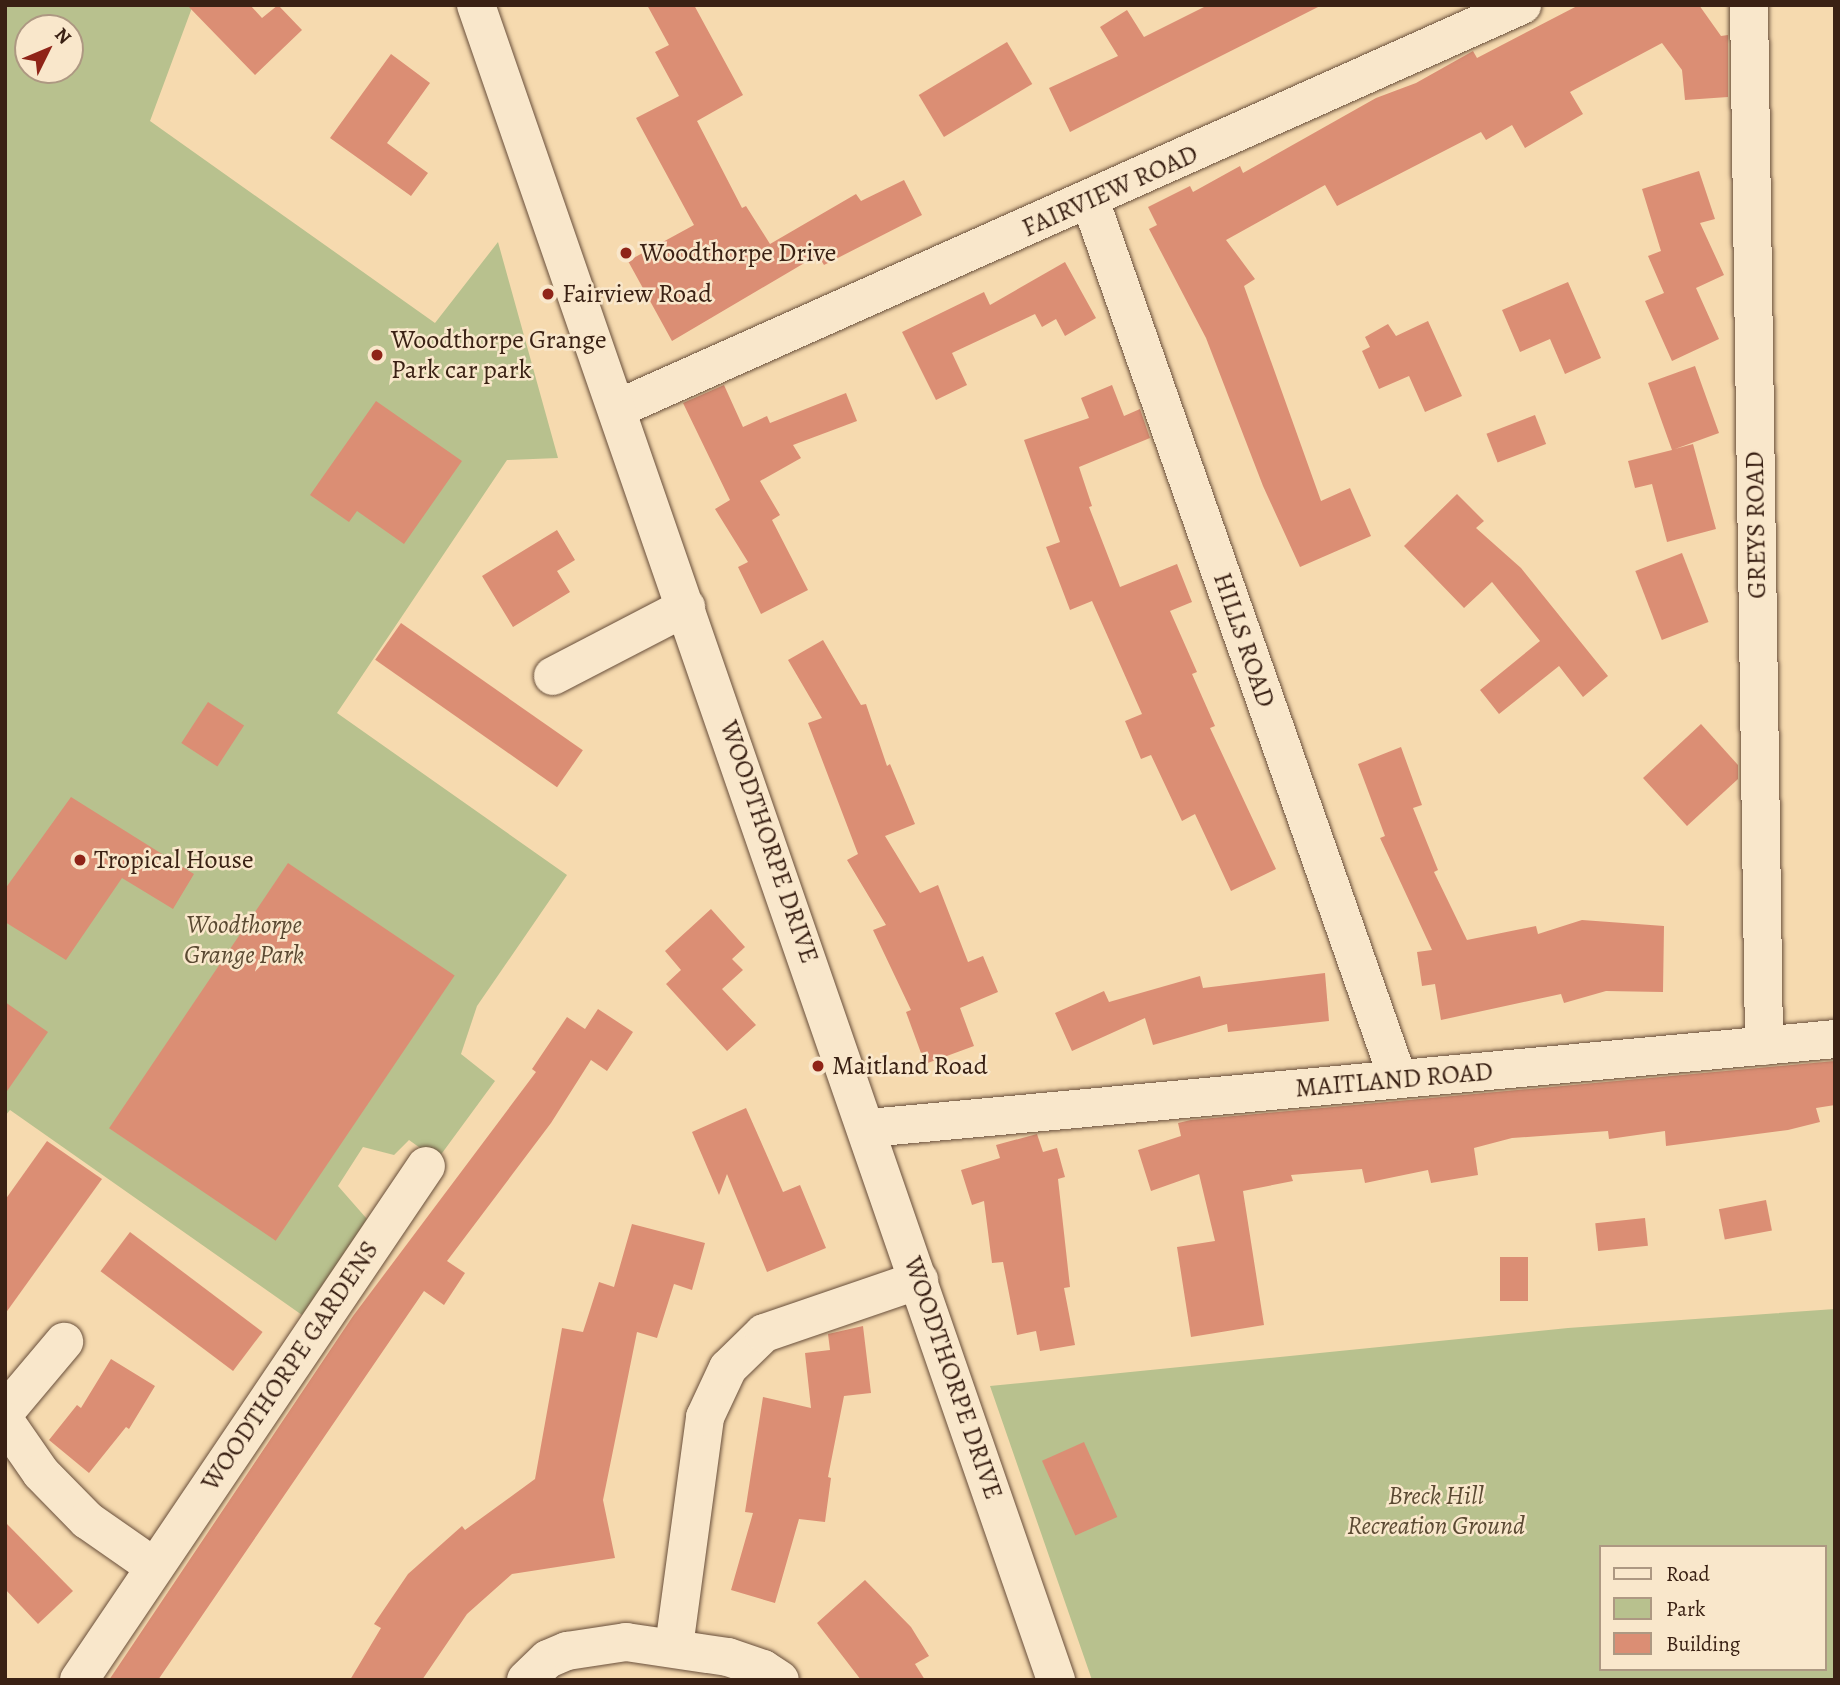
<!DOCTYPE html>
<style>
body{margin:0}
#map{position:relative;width:1840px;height:1685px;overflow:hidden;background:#f6daaf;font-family:Alegreya,serif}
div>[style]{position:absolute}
.green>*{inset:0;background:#b8c18e}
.building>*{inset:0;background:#db8e74;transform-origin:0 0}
.roads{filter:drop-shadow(0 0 2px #694f3b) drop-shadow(0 0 2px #694f3b)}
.street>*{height:38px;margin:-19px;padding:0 19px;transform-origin:19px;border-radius:19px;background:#f9e7cb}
.secondary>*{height:38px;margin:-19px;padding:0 19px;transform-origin:19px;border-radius:19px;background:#f9e7cb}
.dots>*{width:19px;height:19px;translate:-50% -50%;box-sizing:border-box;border:4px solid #f9e7cb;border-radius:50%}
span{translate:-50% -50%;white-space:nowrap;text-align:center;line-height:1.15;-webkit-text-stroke:5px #f9e7cb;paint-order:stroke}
.street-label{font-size:26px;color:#3a2114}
.poi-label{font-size:26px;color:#3a2114}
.left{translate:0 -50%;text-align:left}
.park-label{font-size:26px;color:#5a4932;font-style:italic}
.frame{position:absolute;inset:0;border:7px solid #3a2114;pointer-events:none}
.legend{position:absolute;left:1599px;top:1545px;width:228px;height:126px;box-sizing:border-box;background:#f9e7cb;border:2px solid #ad9882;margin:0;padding:9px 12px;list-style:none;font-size:21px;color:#3a2114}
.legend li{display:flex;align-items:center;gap:14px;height:35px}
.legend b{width:35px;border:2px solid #ad9882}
.north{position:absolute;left:14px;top:14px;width:70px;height:70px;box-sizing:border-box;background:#f9e7cb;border:2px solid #ad9882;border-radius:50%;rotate:47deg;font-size:19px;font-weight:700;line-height:28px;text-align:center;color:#3a2114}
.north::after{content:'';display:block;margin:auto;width:24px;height:32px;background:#8f2418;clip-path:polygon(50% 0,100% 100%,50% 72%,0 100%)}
</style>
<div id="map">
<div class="green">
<i style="clip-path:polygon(evenodd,5px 5px,193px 5px,150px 121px,435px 323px,498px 242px,558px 458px,507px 460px,337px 713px,567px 875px,477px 1006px,461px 1054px,495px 1081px,437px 1160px,409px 1140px,394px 1155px,363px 1147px,338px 1186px,367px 1219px,302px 1315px,10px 1110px,5px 1116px,5px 5px,28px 28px,70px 28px,70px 70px,28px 70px,28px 28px)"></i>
<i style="clip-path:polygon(evenodd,1835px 1309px,1835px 1680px,1092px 1680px,990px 1386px,1568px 1328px,1835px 1309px,1600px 1547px,1824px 1547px,1824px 1669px,1600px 1669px,1600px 1547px)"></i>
</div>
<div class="building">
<i style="clip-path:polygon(187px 5px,250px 5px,262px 18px,278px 5px,302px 30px,255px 75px)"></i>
<i style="clip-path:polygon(647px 5px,694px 5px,743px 95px,697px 121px,742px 208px,746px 206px,770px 244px,856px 194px,861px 201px,904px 180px,922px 215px,824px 265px,818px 255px,672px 341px,628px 261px,694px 225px,636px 118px,679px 96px,655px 52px,669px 45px)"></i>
<i style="clip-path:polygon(1208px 5px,1322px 5px,1070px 132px,1049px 88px,1118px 56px,1100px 27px,1127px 10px,1144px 37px)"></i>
<i style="clip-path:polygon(1579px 5px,1699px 5px,1721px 36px,1728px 35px,1728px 97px,1685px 100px,1682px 70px,1662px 43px,1570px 92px,1583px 114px,1525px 148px,1512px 125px,1486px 140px,1481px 132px,1337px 206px,1325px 185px,1226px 240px,1255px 279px,1244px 286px,1321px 501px,1350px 488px,1371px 536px,1300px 567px,1263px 486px,1206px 338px,1149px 229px,1157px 225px,1148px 207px,1190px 186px,1193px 192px,1240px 166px,1243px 173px,1376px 98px,1416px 83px,1473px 51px,1477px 58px)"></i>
<i style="left:1007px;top:42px;width:49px;height:103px;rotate:59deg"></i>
<i style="clip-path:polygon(391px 54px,430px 83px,387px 143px,428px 173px,411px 196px,330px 138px)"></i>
<i style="clip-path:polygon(1699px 171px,1715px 219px,1700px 223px,1724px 275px,1696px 288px,1719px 339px,1672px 361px,1645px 301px,1664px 293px,1648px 256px,1661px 251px,1642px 189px)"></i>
<i style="clip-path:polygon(1065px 262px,1096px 318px,1065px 336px,1056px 319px,1042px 327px,1035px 314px,952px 353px,967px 385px,936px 400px,902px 332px,984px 292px,990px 305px)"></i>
<i style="clip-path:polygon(1568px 282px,1601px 358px,1565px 374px,1550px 339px,1520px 352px,1502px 310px)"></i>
<i style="clip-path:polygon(1428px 321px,1462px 396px,1425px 412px,1409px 376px,1379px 389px,1362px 351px,1370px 347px,1365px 337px,1388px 324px,1396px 336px)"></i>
<i style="clip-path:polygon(1695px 366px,1719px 433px,1675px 449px,1693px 444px,1716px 529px,1667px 542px,1652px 484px,1635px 488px,1628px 461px,1672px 450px,1648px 383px)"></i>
<i style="clip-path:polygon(724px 385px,743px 427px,767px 416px,770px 423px,846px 393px,857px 421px,793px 445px,801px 458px,760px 481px,780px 515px,772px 520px,808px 590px,761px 614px,738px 567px,748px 562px,715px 509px,730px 500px,683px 403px)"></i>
<i style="clip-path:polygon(1112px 385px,1124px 416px,1140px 409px,1150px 438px,1079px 467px,1092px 506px,1089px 507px,1120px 587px,1177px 564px,1192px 602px,1170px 611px,1197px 672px,1192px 674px,1215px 726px,1210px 728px,1276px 869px,1231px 891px,1195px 814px,1182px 821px,1151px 755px,1141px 759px,1125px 721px,1142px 714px,1092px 601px,1070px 610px,1046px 547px,1060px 542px,1024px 440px,1089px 418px,1081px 398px)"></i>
<i style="clip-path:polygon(376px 401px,462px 461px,404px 544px,357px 511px,349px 522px,310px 495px)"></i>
<i style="left:1535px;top:415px;width:31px;height:52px;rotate:69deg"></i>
<i style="clip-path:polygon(1457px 494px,1484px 521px,1476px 528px,1521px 568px,1608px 676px,1583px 697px,1559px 666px,1499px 714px,1480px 690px,1540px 641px,1492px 582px,1464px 608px,1404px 546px)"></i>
<i style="clip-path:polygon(557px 530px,575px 560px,557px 571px,570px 592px,513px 627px,482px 576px)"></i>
<i style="left:1682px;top:553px;width:74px;height:50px;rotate:69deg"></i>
<i style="left:401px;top:623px;width:222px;height:45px;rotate:35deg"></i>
<i style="clip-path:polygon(823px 640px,861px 705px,866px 704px,887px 766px,890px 764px,915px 824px,885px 836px,920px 893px,938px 885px,968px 962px,983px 956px,998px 992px,960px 1008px,974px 1046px,925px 1064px,906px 1012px,911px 1010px,873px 930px,886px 925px,847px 860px,858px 854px,808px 723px,822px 718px,788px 660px)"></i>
<i style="left:208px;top:702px;width:43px;height:49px;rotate:33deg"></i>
<i style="clip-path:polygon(1701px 724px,1738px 765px,1738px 779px,1687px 826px,1643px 778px)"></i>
<i style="clip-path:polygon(1401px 747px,1422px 805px,1413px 808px,1438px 870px,1434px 872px,1467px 940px,1536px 926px,1538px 934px,1582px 920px,1664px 926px,1663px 992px,1606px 991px,1564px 1003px,1561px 994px,1441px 1020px,1435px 984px,1422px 986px,1417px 952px,1432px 950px,1380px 838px,1385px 836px,1358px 764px)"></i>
<i style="clip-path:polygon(71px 797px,194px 874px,173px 909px,122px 878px,66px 960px,5px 922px,5px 889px)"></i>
<i style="left:288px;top:863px;width:201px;height:320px;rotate:34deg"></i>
<i style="clip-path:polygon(711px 909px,745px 947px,732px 959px,743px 970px,722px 989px,756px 1025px,727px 1051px,666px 984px,681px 970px,665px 951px)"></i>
<i style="clip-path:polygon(1325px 973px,1329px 1021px,1228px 1032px,1227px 1024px,1153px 1045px,1145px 1018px,1072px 1051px,1055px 1013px,1104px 991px,1109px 1002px,1200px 976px,1203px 988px)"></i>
<i style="clip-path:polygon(5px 1002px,48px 1032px,5px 1094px)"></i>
<i style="clip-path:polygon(598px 1009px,633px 1032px,607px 1071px,591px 1060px,551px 1123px,447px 1261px,465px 1273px,444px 1305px,424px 1291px,158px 1680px,109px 1680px,353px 1316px,536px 1072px,532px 1069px,567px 1017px,585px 1029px)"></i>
<i style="clip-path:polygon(1835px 1061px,1835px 1105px,1816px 1108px,1820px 1122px,1788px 1130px,1666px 1146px,1665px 1131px,1609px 1139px,1608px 1131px,1512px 1138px,1474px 1148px,1478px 1175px,1431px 1183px,1428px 1170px,1365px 1183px,1362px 1169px,1291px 1175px,1293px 1181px,1243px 1191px,1264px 1325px,1191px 1337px,1177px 1247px,1215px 1241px,1199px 1174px,1151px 1191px,1138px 1150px,1181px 1136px,1178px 1123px,1191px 1120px)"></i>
<i style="clip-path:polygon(746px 1108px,783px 1192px,800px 1185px,826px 1248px,767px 1272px,727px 1174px,719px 1195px,692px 1132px)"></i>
<i style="clip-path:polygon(1037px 1134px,1043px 1152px,1057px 1148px,1065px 1177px,1058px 1179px,1070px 1287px,1064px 1288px,1075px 1345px,1040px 1351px,1036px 1331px,1017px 1335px,1003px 1262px,992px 1263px,984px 1201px,972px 1205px,961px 1170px,1000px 1158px,996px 1145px)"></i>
<i style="clip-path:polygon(47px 1141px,102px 1179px,5px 1314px,5px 1200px)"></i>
<i style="left:1766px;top:1200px;width:31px;height:48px;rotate:79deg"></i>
<i style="left:1645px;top:1218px;width:28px;height:50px;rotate:84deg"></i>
<i style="clip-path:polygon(632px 1224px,705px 1243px,692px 1290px,674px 1284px,657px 1338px,637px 1332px,603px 1500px,615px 1558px,512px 1574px,467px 1614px,422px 1680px,350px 1680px,381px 1628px,374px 1624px,408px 1574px,462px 1526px,465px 1530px,535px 1479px,562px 1328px,583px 1332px,599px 1282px,614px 1287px)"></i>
<i style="left:130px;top:1232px;width:166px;height:49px;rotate:37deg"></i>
<i style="left:1500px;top:1257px;width:28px;height:44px"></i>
<i style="clip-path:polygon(863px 1326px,871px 1393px,844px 1396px,828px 1477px,831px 1478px,825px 1522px,799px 1519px,775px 1603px,731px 1590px,753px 1513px,745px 1512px,763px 1397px,811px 1408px,805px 1353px,830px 1350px,828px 1334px)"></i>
<i style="clip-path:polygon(111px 1359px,155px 1386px,129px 1429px,126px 1427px,89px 1473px,49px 1440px,77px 1405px,81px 1408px)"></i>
<i style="left:1084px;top:1442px;width:82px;height:46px;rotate:66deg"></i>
<i style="clip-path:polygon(5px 1522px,73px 1591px,38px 1624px,5px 1589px)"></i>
<i style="clip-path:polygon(865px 1580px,911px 1627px,929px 1656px,915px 1664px,925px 1680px,861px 1680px,817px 1623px)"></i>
</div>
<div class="roads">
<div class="street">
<i style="left:1749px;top:5px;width:1041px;rotate:89.17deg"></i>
<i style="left:1090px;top:200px;width:931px;rotate:70.69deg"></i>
<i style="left:619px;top:408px;width:989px;rotate:-24.05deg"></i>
<i style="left:553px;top:676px;width:150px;rotate:-27.4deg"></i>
<i style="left:869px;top:1128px;width:970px;rotate:-5.26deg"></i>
<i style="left:5px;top:1412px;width:92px;rotate:-49.9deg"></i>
<i style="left:5px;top:1421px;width:63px;rotate:55.3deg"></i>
<i style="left:41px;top:1473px;width:66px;rotate:45.6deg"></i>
<i style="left:87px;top:1520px;width:80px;rotate:34.9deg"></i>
<i style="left:674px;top:1647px;width:232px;rotate:-82.3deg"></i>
<i style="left:705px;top:1417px;width:54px;rotate:-64.9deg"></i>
<i style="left:728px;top:1368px;width:50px;rotate:-44.2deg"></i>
<i style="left:764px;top:1333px;width:164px;rotate:-18.9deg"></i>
<i style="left:79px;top:1680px;width:620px;rotate:-55.98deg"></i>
<i style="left:526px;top:1680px;width:30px;rotate:-44deg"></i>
<i style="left:548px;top:1659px;width:21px;rotate:-23deg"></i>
<i style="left:567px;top:1651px;width:60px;rotate:-8.7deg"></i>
<i style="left:626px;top:1642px;width:103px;rotate:8.4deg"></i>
<i style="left:728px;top:1657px;width:37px;rotate:19deg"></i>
<i style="left:763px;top:1669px;width:20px;rotate:33deg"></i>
</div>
<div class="secondary">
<i style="left:476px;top:5px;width:1773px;rotate:70.9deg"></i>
</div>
</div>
<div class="dots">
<i style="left:626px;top:253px;background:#8f2418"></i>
<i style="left:548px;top:294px;background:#8f2418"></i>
<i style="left:377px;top:355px;background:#8f2418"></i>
<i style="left:80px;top:860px;background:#8f2418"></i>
<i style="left:818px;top:1066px;background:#8f2418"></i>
</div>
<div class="street-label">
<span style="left:1110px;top:191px;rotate:-24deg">FAIRVIEW ROAD</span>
<span style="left:1756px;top:525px;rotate:-91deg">GREYS ROAD</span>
<span style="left:1244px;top:640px;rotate:71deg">HILLS ROAD</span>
<span style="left:769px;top:842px;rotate:71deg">WOODTHORPE DRIVE</span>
<span style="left:1394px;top:1080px;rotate:-5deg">MAITLAND ROAD</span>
<span style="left:290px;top:1366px;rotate:-56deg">WOODTHORPE GARDENS</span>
<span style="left:953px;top:1378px;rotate:71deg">WOODTHORPE DRIVE</span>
</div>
<div class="poi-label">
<span class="left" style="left:640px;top:253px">Woodthorpe Drive</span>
<span class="left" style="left:562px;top:294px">Fairview Road</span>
<span class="left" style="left:391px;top:355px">Woodthorpe Grange<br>Park car park</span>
<span class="left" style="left:94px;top:860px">Tropical House</span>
<span class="left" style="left:832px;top:1066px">Maitland Road</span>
</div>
<div class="park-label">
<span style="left:244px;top:940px">Woodthorpe<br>Grange Park</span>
<span style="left:1436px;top:1511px">Breck Hill<br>Recreation Ground</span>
</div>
<div class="frame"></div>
<ul class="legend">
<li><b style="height:9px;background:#f9e7cb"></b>Road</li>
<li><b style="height:19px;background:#b8c18e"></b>Park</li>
<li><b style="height:19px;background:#db8e74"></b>Building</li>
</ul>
<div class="north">N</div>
</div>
